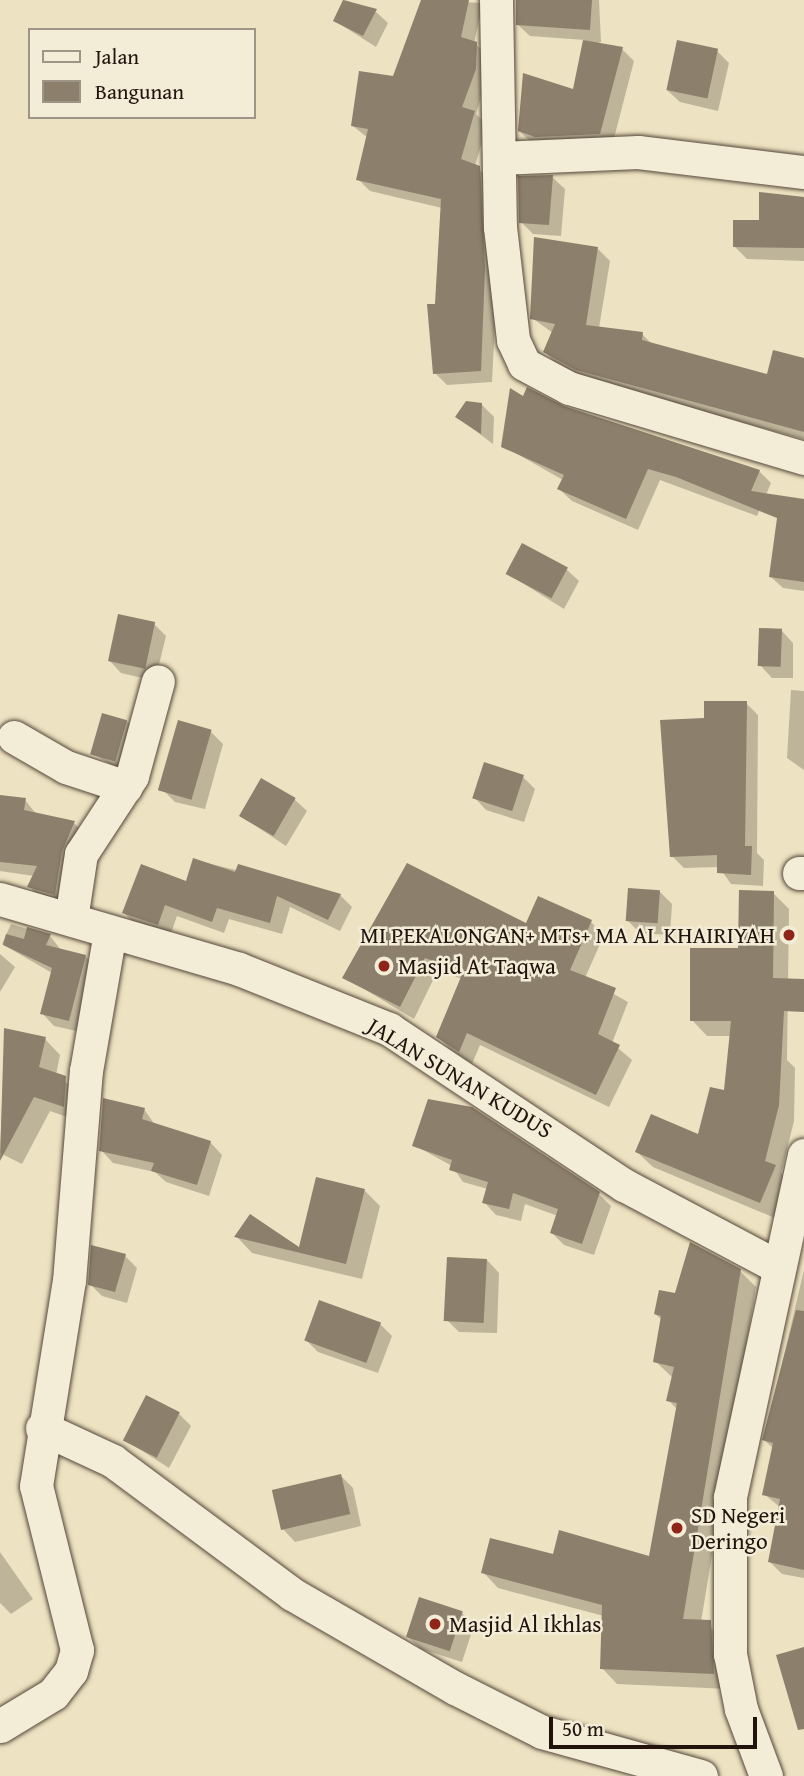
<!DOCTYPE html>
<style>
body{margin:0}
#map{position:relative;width:804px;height:1776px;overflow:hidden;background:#ede2c1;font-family:"Gentium Book Plus",serif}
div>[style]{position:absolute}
.shadow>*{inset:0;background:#0003}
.building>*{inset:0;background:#8c7f6b;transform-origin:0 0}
.roads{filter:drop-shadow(0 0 2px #55473a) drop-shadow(0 0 2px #55473a)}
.street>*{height:33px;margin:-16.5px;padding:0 16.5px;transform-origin:16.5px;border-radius:16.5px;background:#f3ecd7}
.dots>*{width:19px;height:19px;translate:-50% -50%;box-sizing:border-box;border:4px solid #f3ecd7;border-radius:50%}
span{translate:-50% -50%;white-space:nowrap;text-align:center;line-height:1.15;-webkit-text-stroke:5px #f3ecd7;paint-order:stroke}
.poi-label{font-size:23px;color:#22130d}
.right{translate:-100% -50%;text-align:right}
.left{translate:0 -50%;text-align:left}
.street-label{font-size:23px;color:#22130d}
.legend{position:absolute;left:28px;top:28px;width:228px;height:91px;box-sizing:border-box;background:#f3ecd7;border:2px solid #9f9586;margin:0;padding:9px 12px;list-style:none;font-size:21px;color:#22130d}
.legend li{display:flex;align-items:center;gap:14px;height:35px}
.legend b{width:35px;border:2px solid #9f9586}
.scale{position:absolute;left:549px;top:1717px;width:208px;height:32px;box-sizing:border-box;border:4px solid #22130d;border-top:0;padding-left:9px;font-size:21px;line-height:24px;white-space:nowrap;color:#22130d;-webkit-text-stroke:5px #f3ecd7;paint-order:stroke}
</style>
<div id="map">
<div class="shadow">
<i style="clip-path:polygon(345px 0,375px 11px,388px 23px,376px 47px,335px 21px)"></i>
<i style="clip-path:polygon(423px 0,483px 3px,474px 43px,489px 56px,489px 71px,476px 114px,487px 125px,475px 166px,491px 180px,497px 283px,492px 382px,447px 385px,435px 373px,442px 208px,370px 191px,358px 179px,368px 138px,353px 126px,394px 78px)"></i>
<i style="clip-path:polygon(519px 0,599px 0,601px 42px,594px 44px,622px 49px,634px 61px,612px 146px,532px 143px,519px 131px,575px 92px,585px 40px,530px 36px,517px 24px)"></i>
<i style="clip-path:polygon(717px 51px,729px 63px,718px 111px,680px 102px,667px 90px)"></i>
<i style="clip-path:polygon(552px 177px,565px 189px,561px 236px,533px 234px,521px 222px)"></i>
<i style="clip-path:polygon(761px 194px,804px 197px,804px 261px,747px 259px,734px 246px,761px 221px)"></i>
<i style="clip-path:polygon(598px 249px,610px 261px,599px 328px,642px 334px,653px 345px,769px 376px,804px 362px,804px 439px,590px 382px,557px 364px,545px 352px,553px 333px,532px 318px)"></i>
<i style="clip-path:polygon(524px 399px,759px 471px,771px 483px,757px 516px,660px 480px,638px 530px,572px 501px,559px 489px,563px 480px,503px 446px)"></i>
<i style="clip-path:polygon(481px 404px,494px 417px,493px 444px,457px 417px)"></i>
<i style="clip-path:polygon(804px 521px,804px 591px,783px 588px,771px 577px)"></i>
<i style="clip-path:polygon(566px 569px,579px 581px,564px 609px,508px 574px)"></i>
<i style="clip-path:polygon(154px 624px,166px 636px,155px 681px,121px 673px,109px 660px)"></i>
<i style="clip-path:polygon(781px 630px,793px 643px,793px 678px,772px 678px,760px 665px)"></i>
<i style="clip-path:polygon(791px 690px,804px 691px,804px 770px,787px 758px)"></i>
<i style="clip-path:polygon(746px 703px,758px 715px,757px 853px,764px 860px,763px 886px,731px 884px,719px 867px,684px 868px,672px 856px,705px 720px)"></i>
<i style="clip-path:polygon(127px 721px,139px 734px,128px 774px,93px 754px)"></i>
<i style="clip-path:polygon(211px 732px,223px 744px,205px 809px,175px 802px,163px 790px)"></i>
<i style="clip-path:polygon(523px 777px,535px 789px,524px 822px,486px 810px,474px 797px)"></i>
<i style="clip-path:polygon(0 797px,25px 800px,37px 815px,74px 823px,86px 835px,67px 906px,41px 899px,29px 886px,34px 876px,0 871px)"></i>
<i style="clip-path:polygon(294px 799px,307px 811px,286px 846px,241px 816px)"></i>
<i style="clip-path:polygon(194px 860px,340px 895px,352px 907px,340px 931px,290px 907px,282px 934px,229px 919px,224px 933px,177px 916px,170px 936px,136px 925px,124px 913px,187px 883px)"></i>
<i style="clip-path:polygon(660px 892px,672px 904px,670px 935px,640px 933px,627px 920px)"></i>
<i style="clip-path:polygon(773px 893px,789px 909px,787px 1060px,795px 1068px,794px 1121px,781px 1173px,790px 1182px,775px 1218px,653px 1167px,637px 1152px,699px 1136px,726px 1092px,731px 1036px,707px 1036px,692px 1020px)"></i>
<i style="clip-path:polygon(538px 899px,591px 922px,604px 935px,585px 978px,628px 1002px,612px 1043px,632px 1060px,609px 1107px,480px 1045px,472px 1064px,451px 1050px,438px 1037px,462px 979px,438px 970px,414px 1019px,344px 977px,527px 925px)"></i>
<i style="clip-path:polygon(11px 924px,50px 936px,61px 950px,85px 956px,97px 968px,81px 1032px,54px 1026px,42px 1013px,52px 973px,2px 944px)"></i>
<i style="clip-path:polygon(0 954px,15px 967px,0 992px)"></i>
<i style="clip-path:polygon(5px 1030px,45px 1039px,60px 1055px,56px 1075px,81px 1094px,76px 1120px,50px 1111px,22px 1164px,0 1153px)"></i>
<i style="clip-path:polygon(144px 1109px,155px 1125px,210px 1142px,222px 1155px,209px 1196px,166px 1182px,155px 1172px,113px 1163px,101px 1150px)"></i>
<i style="clip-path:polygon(414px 1145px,599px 1194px,611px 1206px,594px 1255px,564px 1245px,552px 1233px,558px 1216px,525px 1204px,521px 1221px,496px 1215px,484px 1202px,488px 1189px,463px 1182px,452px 1166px)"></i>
<i style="clip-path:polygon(364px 1190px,380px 1206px,362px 1279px,252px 1253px,237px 1237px,300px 1249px)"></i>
<i style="clip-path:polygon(125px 1256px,137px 1268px,127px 1303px,102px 1296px,90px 1284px)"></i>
<i style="clip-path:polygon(487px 1260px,499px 1273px,497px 1333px,459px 1332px,447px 1320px)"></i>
<i style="clip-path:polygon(804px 1270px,804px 1578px,782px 1574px,770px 1562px,781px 1508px,764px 1494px,774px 1449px,764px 1440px)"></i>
<i style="clip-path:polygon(740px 1271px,756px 1287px,701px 1622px,726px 1638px,729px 1689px,617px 1684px,602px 1668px,604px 1616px,498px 1588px,483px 1572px,554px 1556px,650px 1558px,677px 1409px,668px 1400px,673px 1378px,655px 1361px,662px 1320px,655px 1314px,676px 1295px)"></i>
<i style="clip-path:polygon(380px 1324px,392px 1336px,378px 1373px,318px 1352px,306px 1340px)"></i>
<i style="clip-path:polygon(179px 1414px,191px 1426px,169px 1468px,125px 1440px)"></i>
<i style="clip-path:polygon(341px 1476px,353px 1488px,361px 1526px,295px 1542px,283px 1529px)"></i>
<i style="clip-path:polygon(0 1552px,33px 1599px,11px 1614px,0 1603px)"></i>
<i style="clip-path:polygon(462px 1613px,474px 1625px,462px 1662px,421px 1649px,408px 1637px)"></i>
</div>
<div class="building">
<i style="clip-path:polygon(343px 0,377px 9px,363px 36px,333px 21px)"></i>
<i style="clip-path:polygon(421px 0,469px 0,461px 37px,477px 42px,476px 69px,462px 107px,475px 111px,461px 159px,480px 166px,485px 269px,481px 371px,433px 374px,427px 304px,435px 304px,441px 199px,356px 180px,368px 129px,351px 126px,359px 71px,393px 76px)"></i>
<i style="clip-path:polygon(516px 0,592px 0,590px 30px,516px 25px)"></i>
<i style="clip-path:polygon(583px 40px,623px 47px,600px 134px,535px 137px,518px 131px,523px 73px,573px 89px)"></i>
<i style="left:677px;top:40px;width:42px;height:51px;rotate:12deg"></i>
<i style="clip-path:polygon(553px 175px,549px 225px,519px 223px,518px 176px)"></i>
<i style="clip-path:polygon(759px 192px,804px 197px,804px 248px,733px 247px,733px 220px,759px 220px)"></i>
<i style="clip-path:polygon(534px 237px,598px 247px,586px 325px,643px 332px,642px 340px,767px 374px,773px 350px,804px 358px,804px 432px,576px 370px,543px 352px,555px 324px,530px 319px)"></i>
<i style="clip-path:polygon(527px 387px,564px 406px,760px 470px,751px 491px,804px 499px,804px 582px,769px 577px,777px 518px,676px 477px,648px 469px,626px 519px,557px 489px,564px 475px,501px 447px,510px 388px,523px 396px)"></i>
<i style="clip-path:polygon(466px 401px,482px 403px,481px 434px,455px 417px)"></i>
<i style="left:522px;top:543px;width:52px;height:35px;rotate:28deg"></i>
<i style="left:118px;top:614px;width:38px;height:48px;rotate:12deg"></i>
<i style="left:759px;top:628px;width:23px;height:38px;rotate:2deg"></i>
<i style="clip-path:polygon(704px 701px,747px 701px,745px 846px,752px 846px,751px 875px,717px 873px,717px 855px,670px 857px,660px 720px,704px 718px)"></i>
<i style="left:102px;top:713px;width:26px;height:43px;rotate:16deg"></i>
<i style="left:178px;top:720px;width:35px;height:73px;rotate:16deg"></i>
<i style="left:484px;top:762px;width:42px;height:38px;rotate:18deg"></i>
<i style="left:261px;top:778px;width:40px;height:44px;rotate:30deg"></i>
<i style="clip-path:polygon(0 795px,26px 798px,24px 810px,75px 821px,62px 851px,55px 895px,27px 887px,37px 866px,0 862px)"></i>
<i style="clip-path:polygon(193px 858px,235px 872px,238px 864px,341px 894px,328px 920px,277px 896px,270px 923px,217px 908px,212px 922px,165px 905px,158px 925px,122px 913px,141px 864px,186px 881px)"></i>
<i style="clip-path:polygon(407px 863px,526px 923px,538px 896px,592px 920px,570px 970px,616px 988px,598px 1034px,620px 1045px,596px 1095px,467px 1033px,459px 1052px,436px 1037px,463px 972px,425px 958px,400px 1007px,342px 978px)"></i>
<i style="left:628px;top:888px;width:32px;height:33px;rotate:4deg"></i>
<i style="clip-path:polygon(739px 890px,774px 891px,773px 978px,804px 979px,804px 1012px,784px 1011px,779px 1105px,765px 1161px,776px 1165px,760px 1203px,635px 1152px,651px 1114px,698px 1134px,710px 1087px,724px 1090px,731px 1021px,690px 1021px,690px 948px,738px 948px)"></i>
<i style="clip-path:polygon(27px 927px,51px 934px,46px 945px,86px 955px,69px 1021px,40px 1014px,52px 968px,3px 945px,6px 934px,24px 939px)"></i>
<i style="clip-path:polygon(4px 1028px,46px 1037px,39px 1067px,66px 1076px,64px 1107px,34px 1097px,0 1161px)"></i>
<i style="clip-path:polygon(103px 1098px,145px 1108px,142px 1119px,211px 1141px,197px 1185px,151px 1171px,154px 1163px,99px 1151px)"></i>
<i style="clip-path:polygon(428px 1099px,472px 1107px,600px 1192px,582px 1244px,550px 1233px,558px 1209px,513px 1193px,509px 1209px,482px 1203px,488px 1182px,449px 1170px,452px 1160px,412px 1146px)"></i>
<i style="clip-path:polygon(316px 1177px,365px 1189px,346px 1264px,234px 1237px,250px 1214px,299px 1247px)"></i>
<i style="clip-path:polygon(690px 1242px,741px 1269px,683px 1619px,711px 1620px,714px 1674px,600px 1669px,602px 1605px,481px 1573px,490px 1538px,553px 1554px,559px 1530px,649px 1556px,677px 1403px,666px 1401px,674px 1367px,653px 1362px,661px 1316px,654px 1314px,659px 1290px,675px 1293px)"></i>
<i style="clip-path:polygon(91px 1245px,126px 1254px,115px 1292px,88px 1285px)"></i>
<i style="left:447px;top:1257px;width:40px;height:64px;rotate:3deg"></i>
<i style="left:319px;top:1300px;width:66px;height:43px;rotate:20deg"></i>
<i style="clip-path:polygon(796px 1310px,804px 1311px,804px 1570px,768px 1562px,780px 1499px,762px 1495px,773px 1443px,762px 1440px)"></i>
<i style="left:146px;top:1395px;width:38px;height:51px;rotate:27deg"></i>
<i style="left:341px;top:1474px;width:41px;height:71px;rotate:77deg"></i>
<i style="left:419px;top:1597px;width:46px;height:42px;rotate:18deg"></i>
<i style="clip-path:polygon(804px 1647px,804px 1729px,798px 1730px,776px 1655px)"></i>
</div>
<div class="roads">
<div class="street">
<i style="left:496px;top:0;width:227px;rotate:89deg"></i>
<i style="left:500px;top:227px;width:114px;rotate:83.4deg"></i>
<i style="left:513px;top:340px;width:26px;rotate:65deg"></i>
<i style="left:524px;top:364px;width:51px;rotate:28.1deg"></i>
<i style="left:569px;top:388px;width:245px;rotate:16.6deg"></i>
<i style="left:499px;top:158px;width:139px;rotate:-2.5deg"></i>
<i style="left:638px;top:152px;width:167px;rotate:6.9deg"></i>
<i style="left:14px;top:737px;width:60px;rotate:30deg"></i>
<i style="left:66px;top:767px;width:63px;rotate:18.4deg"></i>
<i style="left:799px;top:873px;width:5px"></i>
<i style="left:0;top:899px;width:249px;rotate:16.3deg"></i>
<i style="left:239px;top:969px;width:162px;rotate:21.8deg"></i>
<i style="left:389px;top:1029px;width:282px;rotate:33.6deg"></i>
<i style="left:624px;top:1185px;width:174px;rotate:28deg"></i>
<i style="left:71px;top:919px;width:66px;rotate:-81.3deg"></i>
<i style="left:81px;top:854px;width:93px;rotate:-56.8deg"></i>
<i style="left:132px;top:776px;width:98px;rotate:-74.7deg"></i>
<i style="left:42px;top:1428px;width:78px;rotate:24.9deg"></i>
<i style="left:113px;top:1461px;width:223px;rotate:36.6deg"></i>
<i style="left:292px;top:1594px;width:188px;rotate:30deg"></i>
<i style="left:455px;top:1688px;width:97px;rotate:26.8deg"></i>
<i style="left:542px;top:1732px;width:165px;rotate:15.5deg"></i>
<i style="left:0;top:1726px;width:62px;rotate:-31.1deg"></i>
<i style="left:53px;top:1694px;width:29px;rotate:-52deg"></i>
<i style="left:71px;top:1671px;width:22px;rotate:-74deg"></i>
<i style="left:77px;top:1650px;width:169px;rotate:-104deg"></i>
<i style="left:36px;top:1486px;width:208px;rotate:-80.9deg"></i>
<i style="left:69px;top:1281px;width:211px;rotate:-85.4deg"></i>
<i style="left:86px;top:1071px;width:141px;rotate:-80.2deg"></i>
<i style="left:766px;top:1776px;width:72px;rotate:-110.5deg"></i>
<i style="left:741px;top:1709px;width:56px;rotate:-101.3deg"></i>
<i style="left:730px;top:1654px;width:157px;rotate:-90deg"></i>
<i style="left:730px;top:1497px;width:350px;rotate:-77.8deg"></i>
</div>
</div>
<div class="dots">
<i style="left:789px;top:935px;background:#8f2418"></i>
<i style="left:384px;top:966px;background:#8f2418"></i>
<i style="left:677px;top:1528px;background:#8f2418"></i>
<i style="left:435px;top:1624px;background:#8f2418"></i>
</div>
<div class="poi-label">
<span class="right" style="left:775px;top:935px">MI PEKALONGAN+ MTs+ MA AL KHAIRIYAH</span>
<span class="left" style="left:398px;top:966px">Masjid At Taqwa</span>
<span class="left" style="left:691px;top:1528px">SD Negeri<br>Deringo</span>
<span class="left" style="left:449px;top:1624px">Masjid Al Ikhlas</span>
</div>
<div class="street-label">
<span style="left:460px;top:1078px;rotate:31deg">JALAN SUNAN KUDUS</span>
</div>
<ul class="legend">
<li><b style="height:9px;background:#f3ecd7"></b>Jalan</li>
<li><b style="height:19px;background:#8c7f6b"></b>Bangunan</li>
</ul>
<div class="scale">50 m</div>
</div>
